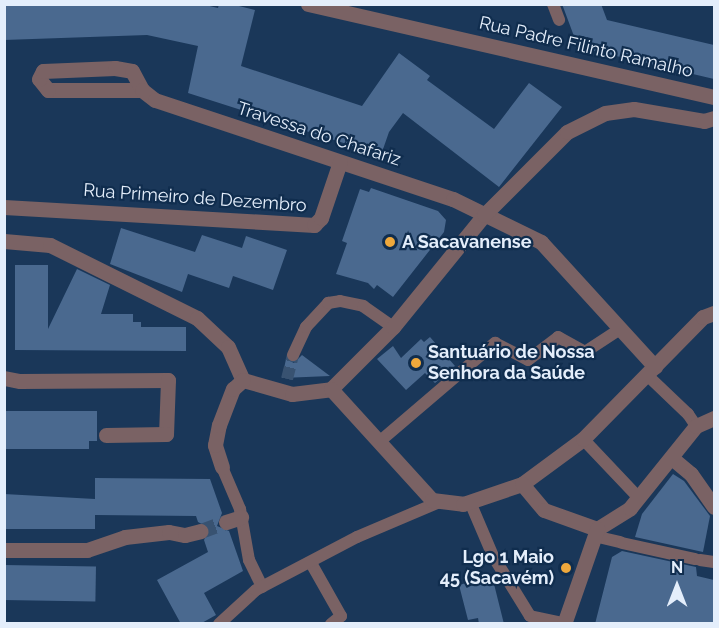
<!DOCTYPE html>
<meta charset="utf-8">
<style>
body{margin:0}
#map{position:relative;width:719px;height:628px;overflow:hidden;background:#1a3759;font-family:Raleway,sans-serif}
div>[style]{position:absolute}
.building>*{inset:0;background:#4a698f;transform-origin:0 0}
.pedestrian-tunnel>*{height:12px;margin-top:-6px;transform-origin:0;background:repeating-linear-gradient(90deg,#385271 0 12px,transparent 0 18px)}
.minor-tunnel>*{height:15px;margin-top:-7.5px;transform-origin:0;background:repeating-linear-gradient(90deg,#385271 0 15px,transparent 0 23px)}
.pedestrian>*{height:12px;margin:-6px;padding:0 6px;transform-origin:6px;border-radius:6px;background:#7a6264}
.minor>*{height:15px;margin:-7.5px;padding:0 7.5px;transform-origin:7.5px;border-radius:7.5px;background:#7a6264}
.tertiary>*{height:15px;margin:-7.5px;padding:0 7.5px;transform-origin:7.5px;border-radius:7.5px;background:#7a6264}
.dots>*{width:16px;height:16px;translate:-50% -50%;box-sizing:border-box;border:3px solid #102d4e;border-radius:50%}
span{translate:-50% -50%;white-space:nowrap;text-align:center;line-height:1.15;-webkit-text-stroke:4.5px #102d4e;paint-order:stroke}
.street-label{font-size:18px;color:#e4eefb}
.poi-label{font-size:18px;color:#e4eefb;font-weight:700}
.left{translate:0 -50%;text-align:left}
.right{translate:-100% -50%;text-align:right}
.frame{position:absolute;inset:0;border:6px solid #e4eefb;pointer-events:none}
.north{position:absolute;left:647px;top:556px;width:60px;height:60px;-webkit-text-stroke:4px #102d4e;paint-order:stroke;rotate:0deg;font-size:16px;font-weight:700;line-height:24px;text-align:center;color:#e4eefb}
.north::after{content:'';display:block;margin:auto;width:21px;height:27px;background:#e4eefb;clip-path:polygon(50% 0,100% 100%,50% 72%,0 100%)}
</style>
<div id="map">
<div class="building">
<i style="clip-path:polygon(4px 4px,201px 4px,218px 8px,219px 4px,231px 4px,255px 10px,241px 66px,362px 106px,399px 53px,430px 76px,427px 80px,494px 129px,529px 83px,562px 107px,499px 187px,403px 113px,389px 132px,381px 155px,188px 93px,198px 46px,147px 35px,4px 40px)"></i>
<i style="clip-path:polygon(562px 4px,601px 4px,607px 20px,714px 45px,714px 79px,578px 47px)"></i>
<i style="clip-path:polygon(371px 188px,438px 211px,446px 220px,444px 232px,393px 297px,377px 285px,374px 289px,368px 283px,336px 274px,347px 243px,342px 241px,360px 189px,369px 192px)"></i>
<i style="clip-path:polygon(121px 228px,195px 252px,202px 235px,242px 248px,246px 236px,287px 250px,273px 290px,233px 276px,229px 288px,188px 274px,182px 292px,110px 264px)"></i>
<i style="clip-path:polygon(15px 265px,48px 265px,48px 329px,77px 269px,110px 285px,101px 314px,133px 314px,133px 322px,141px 322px,141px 327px,186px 327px,186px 351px,15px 350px)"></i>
<i style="clip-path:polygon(430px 337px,455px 366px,435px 383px,425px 373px,406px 390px,377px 359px,393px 346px,401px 358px,421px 339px,424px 342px)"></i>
<i style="clip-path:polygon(302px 355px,330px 376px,282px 378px,286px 359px,294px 363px)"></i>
<i style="clip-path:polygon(4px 411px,97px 411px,97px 441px,89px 441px,89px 449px,4px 449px)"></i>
<i style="clip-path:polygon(673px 474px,684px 481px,710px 516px,703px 552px,635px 537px,642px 514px)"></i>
<i style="clip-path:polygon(95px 478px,210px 479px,222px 513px,217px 526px,229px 531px,243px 571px,204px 593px,216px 615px,200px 624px,181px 624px,157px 580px,208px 552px,204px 540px,210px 528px,198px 522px,196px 516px,95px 515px,95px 529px,4px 529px,4px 494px,95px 499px)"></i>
<i style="clip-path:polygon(622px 551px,696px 567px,697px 576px,714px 580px,714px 624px,595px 624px,612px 557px)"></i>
<i style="left:4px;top:565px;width:92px;height:35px;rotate:1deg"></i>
<i style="clip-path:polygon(492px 576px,504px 624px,479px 624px,478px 618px,468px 620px,459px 585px)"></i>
</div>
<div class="pedestrian-tunnel">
<i style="left:287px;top:379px;width:25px;rotate:-76deg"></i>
</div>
<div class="minor-tunnel">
<i style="left:201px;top:531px;width:27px;rotate:-20deg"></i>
</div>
<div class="pedestrian">
<i style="left:553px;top:4px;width:17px;rotate:69deg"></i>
<i style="left:293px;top:355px;width:31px;rotate:-65deg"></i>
<i style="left:306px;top:327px;width:33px;rotate:-47deg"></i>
<i style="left:328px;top:303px;width:12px;rotate:-9deg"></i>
<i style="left:340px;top:301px;width:24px;rotate:12deg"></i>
<i style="left:363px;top:306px;width:37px;rotate:35deg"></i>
<i style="left:647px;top:375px;width:57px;rotate:43.6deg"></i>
<i style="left:688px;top:414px;width:14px;rotate:56deg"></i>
<i style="left:583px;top:439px;width:80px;rotate:46.5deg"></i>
<i style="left:379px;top:442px;width:153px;rotate:-40.5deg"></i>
<i style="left:495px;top:343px;width:37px;rotate:27deg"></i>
<i style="left:528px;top:360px;width:38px;rotate:-37deg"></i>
<i style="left:558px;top:337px;width:31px;rotate:29deg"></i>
<i style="left:585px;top:352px;width:42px;rotate:-33.3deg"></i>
<i style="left:222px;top:467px;width:46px;rotate:66.8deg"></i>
<i style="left:240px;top:509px;width:52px;rotate:80deg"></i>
<i style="left:249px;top:560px;width:30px;rotate:64deg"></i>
<i style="left:470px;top:502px;width:59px;rotate:66.9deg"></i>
<i style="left:493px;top:556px;width:70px;rotate:58.3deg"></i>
<i style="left:530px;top:616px;width:35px;rotate:12deg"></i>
<i style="left:594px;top:536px;width:27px;rotate:13deg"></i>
<i style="left:622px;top:543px;width:75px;rotate:12.4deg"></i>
<i style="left:700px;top:560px;width:14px;rotate:8deg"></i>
<i style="left:311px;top:563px;width:61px;rotate:60.5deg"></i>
<i style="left:341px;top:616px;width:13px;rotate:141deg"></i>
<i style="left:219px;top:624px;width:50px;rotate:-42.6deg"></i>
<i style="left:256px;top:590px;width:114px;rotate:-27.7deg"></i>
<i style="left:357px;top:537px;width:87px;rotate:-23deg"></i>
</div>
<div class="minor">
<i style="left:142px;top:90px;width:94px;rotate:180deg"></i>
<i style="left:48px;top:90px;width:14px;rotate:-129deg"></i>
<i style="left:39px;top:79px;width:9px;rotate:-63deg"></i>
<i style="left:43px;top:71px;width:72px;rotate:-2.4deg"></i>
<i style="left:115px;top:68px;width:17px;rotate:10deg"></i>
<i style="left:132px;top:71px;width:21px;rotate:62deg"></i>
<i style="left:142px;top:90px;width:16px;rotate:38deg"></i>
<i style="left:155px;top:100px;width:314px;rotate:18.4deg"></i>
<i style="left:453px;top:199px;width:98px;rotate:26deg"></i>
<i style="left:541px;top:242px;width:169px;rotate:47.6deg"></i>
<i style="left:4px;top:207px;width:311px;rotate:3.3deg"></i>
<i style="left:314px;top:225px;width:10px;rotate:-45deg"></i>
<i style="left:321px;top:218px;width:59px;rotate:-71.3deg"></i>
<i style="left:4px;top:241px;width:46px;rotate:5deg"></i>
<i style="left:50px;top:245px;width:164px;rotate:26.4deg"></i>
<i style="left:197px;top:318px;width:42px;rotate:43.1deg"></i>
<i style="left:228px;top:347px;width:36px;rotate:66deg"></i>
<i style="left:4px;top:378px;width:16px;rotate:11deg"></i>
<i style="left:20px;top:381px;width:148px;rotate:-0.4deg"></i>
<i style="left:168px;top:380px;width:54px;rotate:92.1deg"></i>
<i style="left:166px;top:434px;width:60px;rotate:179deg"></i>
<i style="left:243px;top:380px;width:51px;rotate:15.9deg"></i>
<i style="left:292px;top:394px;width:39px;rotate:-7deg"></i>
<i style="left:331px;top:389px;width:88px;rotate:-45deg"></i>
<i style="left:393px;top:327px;width:144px;rotate:-50.9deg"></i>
<i style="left:484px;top:215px;width:117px;rotate:-45deg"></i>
<i style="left:567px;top:132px;width:42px;rotate:-26.6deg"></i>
<i style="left:605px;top:113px;width:29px;rotate:-8deg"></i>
<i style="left:634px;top:109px;width:71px;rotate:9.7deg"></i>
<i style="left:704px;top:121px;width:10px;rotate:-17deg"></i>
<i style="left:331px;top:389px;width:150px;rotate:47.7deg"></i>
<i style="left:432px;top:500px;width:31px;rotate:7deg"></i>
<i style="left:463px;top:504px;width:62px;rotate:-18.7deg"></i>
<i style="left:522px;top:484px;width:76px;rotate:-36.4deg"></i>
<i style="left:583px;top:439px;width:171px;rotate:-45.5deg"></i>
<i style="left:703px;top:317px;width:12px;rotate:-20deg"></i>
<i style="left:673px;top:459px;width:23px;rotate:40deg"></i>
<i style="left:691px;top:474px;width:40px;rotate:55.1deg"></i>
<i style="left:222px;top:467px;width:23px;rotate:-108deg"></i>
<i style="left:215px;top:445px;width:20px;rotate:-79deg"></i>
<i style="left:219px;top:425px;width:39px;rotate:-69deg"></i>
<i style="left:233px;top:389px;width:13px;rotate:-42deg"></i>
<i style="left:522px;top:484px;width:34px;rotate:50deg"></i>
<i style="left:544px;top:510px;width:56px;rotate:19.7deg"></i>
<i style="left:597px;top:529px;width:39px;rotate:-32deg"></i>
<i style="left:630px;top:508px;width:105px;rotate:-51.2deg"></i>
<i style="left:696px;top:426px;width:20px;rotate:-24deg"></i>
<i style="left:226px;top:522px;width:16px;rotate:-18deg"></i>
<i style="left:4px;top:550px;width:83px"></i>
<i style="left:87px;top:550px;width:40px;rotate:-18.9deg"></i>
<i style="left:125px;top:537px;width:44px;rotate:-6.5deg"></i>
<i style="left:169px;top:532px;width:16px;rotate:11deg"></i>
<i style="left:185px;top:535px;width:16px;rotate:-14deg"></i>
<i style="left:564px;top:624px;width:101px;rotate:-70.8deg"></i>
</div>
<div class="tertiary">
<i style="left:308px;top:4px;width:417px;rotate:12.9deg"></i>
</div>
<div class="dots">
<i style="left:390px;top:242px;background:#eea83c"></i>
<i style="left:416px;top:363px;background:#eea83c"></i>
<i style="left:566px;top:568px;background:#eea83c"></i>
</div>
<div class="street-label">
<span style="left:586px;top:47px;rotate:13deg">Rua Padre Filinto Ramalho</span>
<span style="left:319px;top:134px;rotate:18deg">Travessa do Chafariz</span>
<span style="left:195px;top:198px;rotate:4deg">Rua Primeiro de Dezembro</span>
</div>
<div class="poi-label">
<span class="left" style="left:402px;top:242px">A Sacavanense</span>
<span class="left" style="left:428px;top:363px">Santuário de Nossa<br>Senhora da Saúde</span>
<span class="right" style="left:554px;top:568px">Lgo 1 Maio<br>45 (Sacavém)</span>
</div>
<div class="frame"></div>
<div class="north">N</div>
</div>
